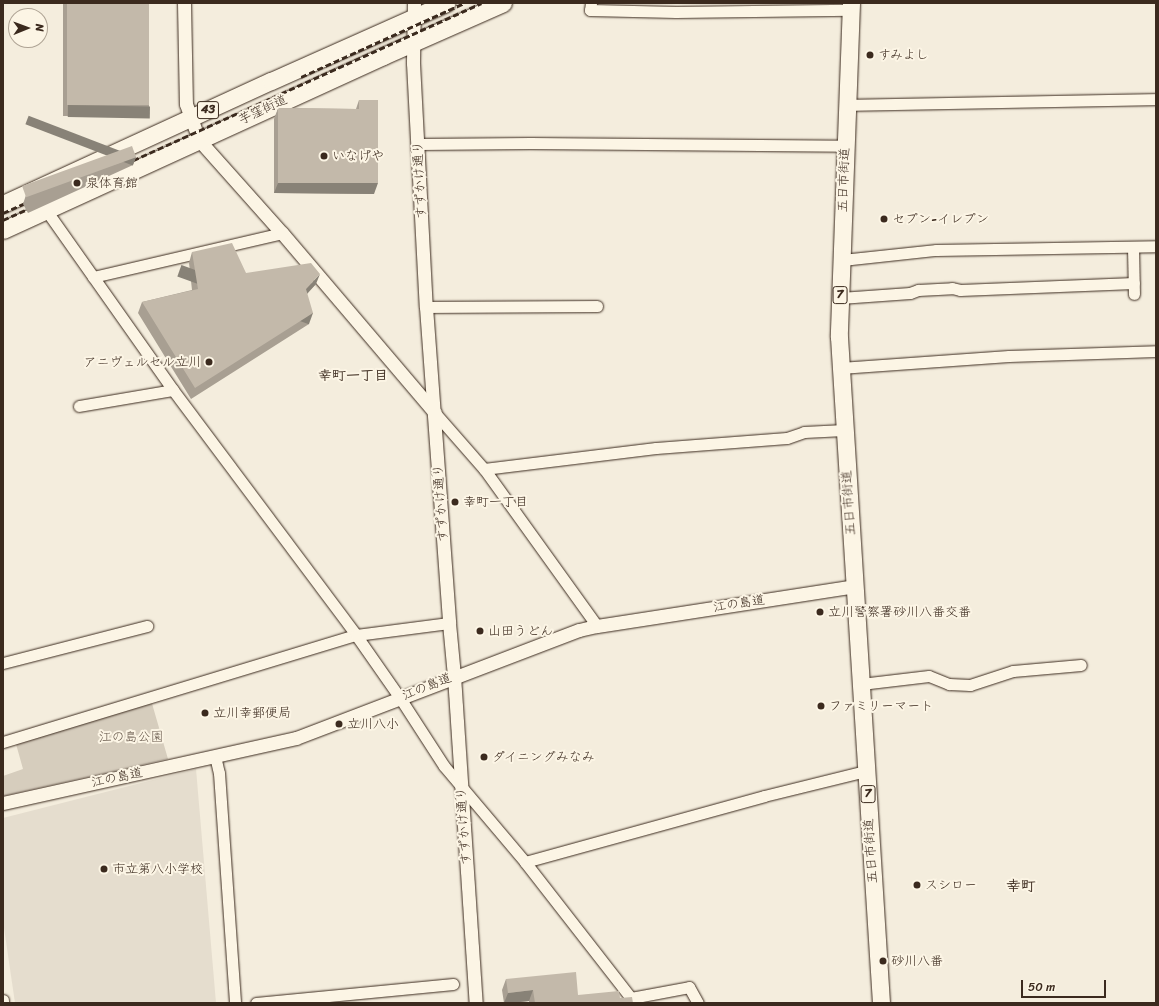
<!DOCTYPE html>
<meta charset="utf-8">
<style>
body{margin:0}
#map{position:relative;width:1159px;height:1006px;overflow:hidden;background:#f4eddd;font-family:Sriracha,"Klee One",sans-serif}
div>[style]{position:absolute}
.built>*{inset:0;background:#e5ddce}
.green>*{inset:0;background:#d6cdbd}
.roads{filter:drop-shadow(0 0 1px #3b2a1e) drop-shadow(0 0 1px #3b2a1e)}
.minor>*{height:11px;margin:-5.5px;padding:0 5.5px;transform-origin:5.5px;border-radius:5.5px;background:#fcf5e5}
.tertiary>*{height:13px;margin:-6.5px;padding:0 6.5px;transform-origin:6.5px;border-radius:6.5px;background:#fcf5e5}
.primary>*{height:17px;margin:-8.5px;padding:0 8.5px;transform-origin:8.5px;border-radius:8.5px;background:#fcf5e5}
.rail>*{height:3px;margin-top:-1.5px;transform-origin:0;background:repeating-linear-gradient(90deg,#3b2a1e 0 6px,transparent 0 9px)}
.wall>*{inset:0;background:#a89f92;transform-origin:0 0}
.shaded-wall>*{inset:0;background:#888277;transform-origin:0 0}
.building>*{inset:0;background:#c3b9aa;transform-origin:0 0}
.dots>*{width:11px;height:11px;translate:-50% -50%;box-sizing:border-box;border:2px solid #fcf5e5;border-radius:50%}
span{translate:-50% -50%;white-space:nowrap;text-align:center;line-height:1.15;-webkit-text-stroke:4px #fcf5e5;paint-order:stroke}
.shield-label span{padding:1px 3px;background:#fcf5e5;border:1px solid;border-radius:3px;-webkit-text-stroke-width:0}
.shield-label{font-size:12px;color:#3b2a1e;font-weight:700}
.poi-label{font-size:13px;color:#3b2a1e}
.left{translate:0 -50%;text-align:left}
.right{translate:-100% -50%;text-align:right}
.street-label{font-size:13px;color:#3b2a1e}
.park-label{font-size:13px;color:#625346}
.neighbourhood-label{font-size:14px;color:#3b2a1e;font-weight:700}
.quarter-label{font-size:15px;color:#3b2a1e;font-weight:700}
.frame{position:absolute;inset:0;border:4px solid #3b2a1e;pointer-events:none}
.north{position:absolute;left:8px;top:8px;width:40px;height:40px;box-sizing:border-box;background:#fcf5e5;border:1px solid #afa495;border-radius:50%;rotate:89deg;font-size:11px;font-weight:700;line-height:16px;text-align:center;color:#3b2a1e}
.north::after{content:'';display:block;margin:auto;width:14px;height:18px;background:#3b2a1e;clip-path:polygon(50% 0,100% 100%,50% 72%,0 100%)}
.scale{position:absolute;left:1021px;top:980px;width:85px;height:18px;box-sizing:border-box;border:2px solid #3b2a1e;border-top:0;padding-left:5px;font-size:12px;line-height:14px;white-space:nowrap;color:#3b2a1e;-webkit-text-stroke:3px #fcf5e5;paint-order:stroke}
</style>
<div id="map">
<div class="built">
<i style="clip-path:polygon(196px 769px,216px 1003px,15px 1003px,3px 921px,3px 818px)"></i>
</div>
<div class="green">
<i style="clip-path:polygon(151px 700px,168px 759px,3px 796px,3px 776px,23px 769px,16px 744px)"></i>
</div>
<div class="roads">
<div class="minor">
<i style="left:591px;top:3px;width:7px;rotate:98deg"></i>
<i style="left:590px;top:10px;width:86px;rotate:1.3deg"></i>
<i style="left:676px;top:12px;width:175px;rotate:-0.7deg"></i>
<i style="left:847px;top:105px;width:309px;rotate:-1.1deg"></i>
<i style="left:419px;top:144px;width:111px;rotate:-0.5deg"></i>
<i style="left:530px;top:143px;width:316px;rotate:0.5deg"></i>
<i style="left:46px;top:210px;width:220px;rotate:54.8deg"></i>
<i style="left:173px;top:390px;width:306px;rotate:53.2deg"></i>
<i style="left:356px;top:635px;width:77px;rotate:55.1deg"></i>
<i style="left:400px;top:698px;width:81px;rotate:57.1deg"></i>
<i style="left:444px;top:766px;width:126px;rotate:49.8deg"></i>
<i style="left:525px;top:862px;width:248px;rotate:-15.4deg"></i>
<i style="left:764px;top:796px;width:105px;rotate:-13.8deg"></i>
<i style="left:1133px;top:247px;width:47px;rotate:88.8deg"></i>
<i style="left:842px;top:260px;width:95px;rotate:-6.1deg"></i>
<i style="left:936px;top:250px;width:220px;rotate:-1deg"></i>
<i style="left:93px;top:277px;width:194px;rotate:-13.1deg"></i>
<i style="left:840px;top:298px;width:70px;rotate:-4.1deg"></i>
<i style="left:910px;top:293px;width:9px;rotate:-21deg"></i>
<i style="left:918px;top:290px;width:34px;rotate:-3deg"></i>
<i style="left:952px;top:288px;width:8px;rotate:14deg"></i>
<i style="left:960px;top:290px;width:174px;rotate:-2.3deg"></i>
<i style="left:426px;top:307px;width:171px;rotate:-0.3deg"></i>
<i style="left:840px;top:368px;width:169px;rotate:-4.1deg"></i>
<i style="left:1009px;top:356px;width:147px;rotate:-1.9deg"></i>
<i style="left:79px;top:406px;width:95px;rotate:-9.7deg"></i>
<i style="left:435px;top:413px;width:74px;rotate:48.8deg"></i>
<i style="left:597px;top:626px;width:193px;rotate:-125.7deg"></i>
<i style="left:484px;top:469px;width:173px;rotate:-7deg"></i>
<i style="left:656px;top:448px;width:131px;rotate:-4.4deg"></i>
<i style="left:787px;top:438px;width:18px;rotate:-19deg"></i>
<i style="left:804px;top:432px;width:40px;rotate:-2.9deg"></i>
<i style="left:3px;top:663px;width:149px;rotate:-14.4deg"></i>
<i style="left:861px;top:684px;width:68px;rotate:-6.7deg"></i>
<i style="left:929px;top:676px;width:22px;rotate:22deg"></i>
<i style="left:949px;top:684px;width:21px;rotate:3deg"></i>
<i style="left:970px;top:685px;width:45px;rotate:-18deg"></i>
<i style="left:1013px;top:671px;width:68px;rotate:-5deg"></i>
<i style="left:3px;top:742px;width:369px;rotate:-16.9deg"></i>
<i style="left:356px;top:635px;width:94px;rotate:-7.4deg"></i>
<i style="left:215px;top:756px;width:17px;rotate:77deg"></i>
<i style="left:219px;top:773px;width:231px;rotate:86deg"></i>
<i style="left:525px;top:862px;width:172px;rotate:52.1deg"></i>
<i style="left:631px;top:998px;width:59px;rotate:-10.7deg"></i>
<i style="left:689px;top:987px;width:18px;rotate:61deg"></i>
<i style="left:3px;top:1000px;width:3px;rotate:90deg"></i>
<i style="left:256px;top:1003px;width:198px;rotate:-5.5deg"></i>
</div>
<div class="tertiary">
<i style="left:184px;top:3px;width:101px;rotate:88.9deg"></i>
<i style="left:186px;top:104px;width:38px;rotate:70deg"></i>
<i style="left:199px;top:140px;width:125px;rotate:48.3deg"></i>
<i style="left:282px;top:233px;width:236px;rotate:49.6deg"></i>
<i style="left:414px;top:3px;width:60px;rotate:91deg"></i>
<i style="left:413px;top:63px;width:244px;rotate:87deg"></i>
<i style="left:426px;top:307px;width:317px;rotate:85.8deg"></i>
<i style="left:449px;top:623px;width:53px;rotate:84.6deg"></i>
<i style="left:454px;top:676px;width:328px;rotate:86.2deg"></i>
<i style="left:3px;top:803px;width:300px;rotate:-12.5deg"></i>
<i style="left:296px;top:738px;width:303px;rotate:-20.9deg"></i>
<i style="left:579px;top:630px;width:18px;rotate:-13deg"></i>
<i style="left:597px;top:626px;width:260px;rotate:-8.8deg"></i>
</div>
<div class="primary">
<i style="left:851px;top:3px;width:334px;rotate:92.1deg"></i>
<i style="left:839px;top:337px;width:667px;rotate:86.39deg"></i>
<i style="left:3px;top:204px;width:295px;rotate:-24.7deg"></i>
<i style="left:271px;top:81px;width:192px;rotate:-24deg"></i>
<i style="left:3px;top:230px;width:418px;rotate:-24.6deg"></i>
<i style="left:383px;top:56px;width:131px;rotate:-23.8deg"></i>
</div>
</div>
<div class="rail">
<i style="left:301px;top:77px;width:179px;rotate:-24.4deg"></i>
<i style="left:125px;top:164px;width:391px;rotate:-24.3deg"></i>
<i style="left:3px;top:213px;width:32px;rotate:-24deg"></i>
<i style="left:3px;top:220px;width:36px;rotate:-24deg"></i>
</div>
<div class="wall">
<i style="left:63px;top:3px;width:86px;height:113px"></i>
<i style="clip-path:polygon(359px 100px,374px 194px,274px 193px,274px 119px,278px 108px,356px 109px)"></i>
<i style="clip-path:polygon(136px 157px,133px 165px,28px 213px,23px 204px,26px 195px)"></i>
<i style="clip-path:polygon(192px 252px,246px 273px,316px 284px,307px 294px,309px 324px,191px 399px,138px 313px,142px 302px,192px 290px,189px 263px)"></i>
<i style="clip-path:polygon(506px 979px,578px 995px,620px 998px,633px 1003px,529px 1003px,529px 1001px,511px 1003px,504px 1003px,502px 990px)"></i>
</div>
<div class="shaded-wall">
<i style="left:68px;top:105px;width:82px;height:12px;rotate:1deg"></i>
<i style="left:136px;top:157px;width:9px;height:115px;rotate:111deg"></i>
<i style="clip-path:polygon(278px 183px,378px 183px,374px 194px,274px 193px)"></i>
<i style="clip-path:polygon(320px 274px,316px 284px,302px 299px,306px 289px)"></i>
<i style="left:313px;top:313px;width:12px;height:140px;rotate:110deg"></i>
<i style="clip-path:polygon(533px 990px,529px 1001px,511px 1003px,504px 1003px,508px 993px)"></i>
</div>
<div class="building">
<i style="left:67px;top:3px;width:82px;height:102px"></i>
<i style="clip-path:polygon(359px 100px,378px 100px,378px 183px,278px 183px,278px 108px,359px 109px)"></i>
<i style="left:132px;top:146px;width:12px;height:117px;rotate:70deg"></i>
<i style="clip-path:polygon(232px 243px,246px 273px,311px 263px,320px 274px,306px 289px,313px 313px,195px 388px,142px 302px,198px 289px,192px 252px)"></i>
<i style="clip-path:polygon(576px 972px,578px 995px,619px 991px,620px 998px,632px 997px,633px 1003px,535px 1003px,533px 990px,508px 993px,506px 979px)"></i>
</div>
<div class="dots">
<i style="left:870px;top:55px;background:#3b2a1e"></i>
<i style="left:324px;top:156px;background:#3b2a1e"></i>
<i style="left:77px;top:183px;background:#3b2a1e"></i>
<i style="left:884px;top:219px;background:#3b2a1e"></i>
<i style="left:209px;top:362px;background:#3b2a1e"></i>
<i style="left:455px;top:502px;background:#3b2a1e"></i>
<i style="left:820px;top:612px;background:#3b2a1e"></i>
<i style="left:480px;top:631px;background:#3b2a1e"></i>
<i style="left:821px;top:706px;background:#3b2a1e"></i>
<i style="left:205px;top:713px;background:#3b2a1e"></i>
<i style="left:339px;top:724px;background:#3b2a1e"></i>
<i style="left:484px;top:757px;background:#3b2a1e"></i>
<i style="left:104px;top:869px;background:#3b2a1e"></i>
<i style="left:917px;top:885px;background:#3b2a1e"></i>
<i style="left:883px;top:961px;background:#3b2a1e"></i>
</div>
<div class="shield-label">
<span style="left:208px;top:110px">43</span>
<span style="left:840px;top:295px">7</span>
<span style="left:868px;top:794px">7</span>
</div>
<div class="poi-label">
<span class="left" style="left:878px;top:55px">すみよし</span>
<span class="left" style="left:332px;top:156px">いなげや</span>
<span class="left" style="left:86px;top:183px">泉体育館</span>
<span class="left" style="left:892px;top:219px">セブン-イレブン</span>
<span class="right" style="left:201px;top:362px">アニヴェルセル立川</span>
<span class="left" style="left:463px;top:502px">幸町一丁目</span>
<span class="left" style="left:828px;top:612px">立川警察署砂川八番交番</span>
<span class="left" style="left:488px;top:631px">山田うどん</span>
<span class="left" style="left:829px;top:706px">ファミリーマート</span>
<span class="left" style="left:213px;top:713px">立川幸郵便局</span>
<span class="left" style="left:347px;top:724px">立川八小</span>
<span class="left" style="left:492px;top:757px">ダイニングみなみ</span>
<span class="left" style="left:112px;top:869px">市立第八小学校</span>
<span class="left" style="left:925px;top:885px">スシロー</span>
<span class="left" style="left:891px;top:961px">砂川八番</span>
</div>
<div class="street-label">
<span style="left:263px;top:110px;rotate:-25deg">芋窪街道</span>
<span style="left:420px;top:180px;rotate:-93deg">すずかけ通り</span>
<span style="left:844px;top:180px;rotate:-88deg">五日市街道</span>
<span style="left:441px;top:503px;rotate:-94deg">すずかけ通り</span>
<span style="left:849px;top:503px;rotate:-94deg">五日市街道</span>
<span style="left:739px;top:604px;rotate:-9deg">江の島道</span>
<span style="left:427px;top:687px;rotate:-22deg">江の島道</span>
<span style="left:117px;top:778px;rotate:-12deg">江の島道</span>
<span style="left:464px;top:826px;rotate:-94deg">すずかけ通り</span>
<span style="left:871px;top:851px;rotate:-94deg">五日市街道</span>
</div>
<div class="park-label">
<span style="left:131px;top:737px">江の島公園</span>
</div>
<div class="neighbourhood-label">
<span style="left:353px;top:376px">幸町一丁目</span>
</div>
<div class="quarter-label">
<span style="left:1021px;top:887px">幸町</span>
</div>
<div class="frame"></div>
<div class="north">N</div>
<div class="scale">50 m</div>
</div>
